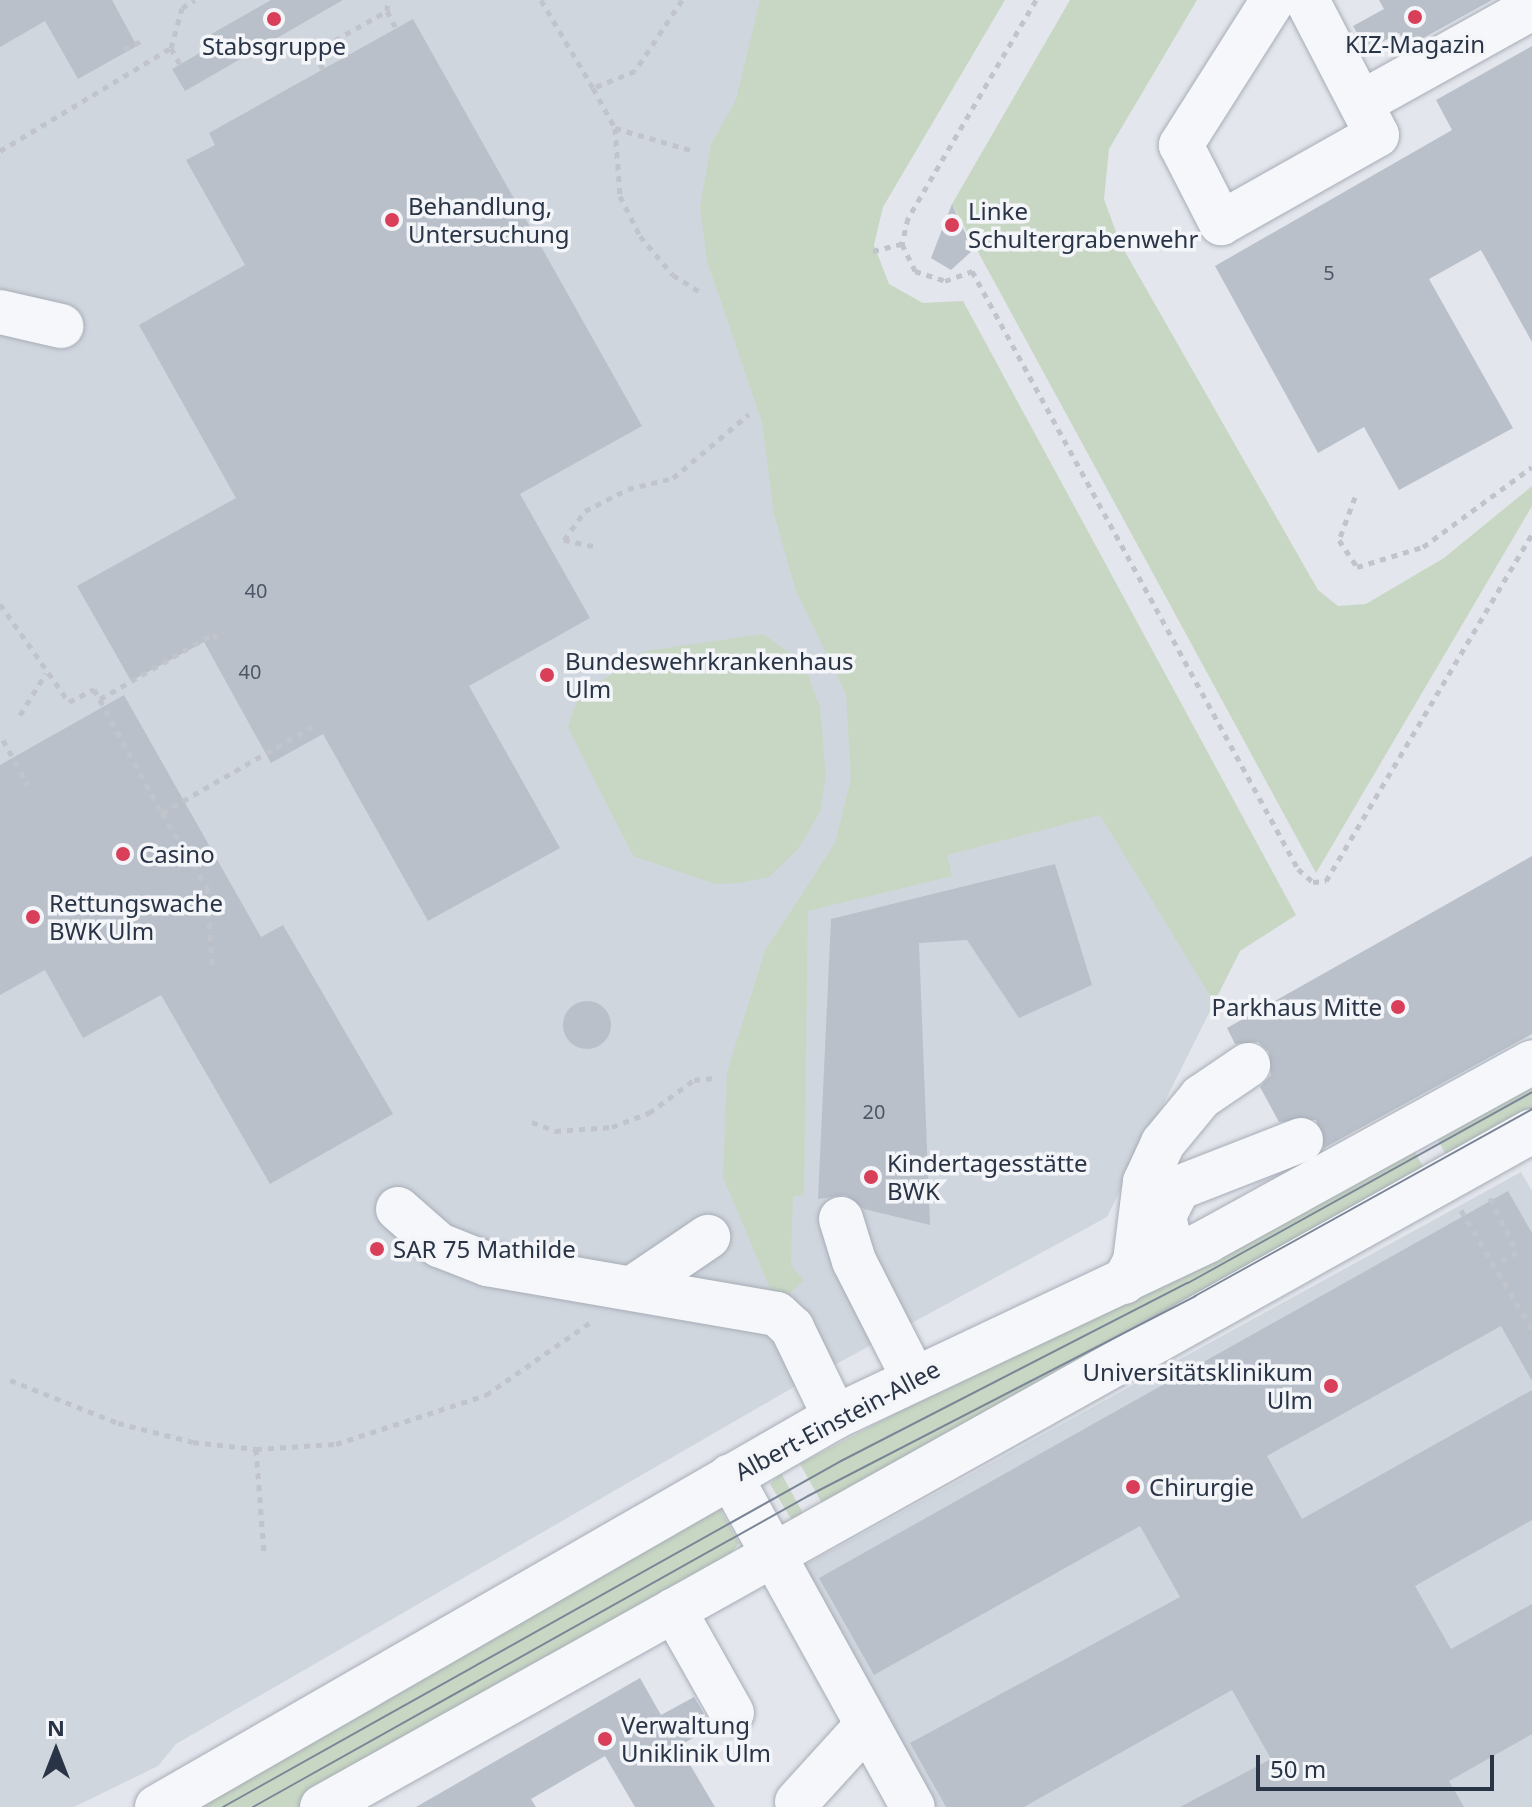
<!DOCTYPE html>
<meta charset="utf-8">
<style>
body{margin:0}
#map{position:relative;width:1532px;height:1807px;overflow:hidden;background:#e3e6ec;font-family:"Noto Sans",sans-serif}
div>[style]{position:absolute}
.built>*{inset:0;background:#d0d6de}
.green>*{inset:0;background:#c8d7c3}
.building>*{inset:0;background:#b9c0ca}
.round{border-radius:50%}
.path>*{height:5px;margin-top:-2.5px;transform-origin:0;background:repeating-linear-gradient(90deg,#c1c4cb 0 6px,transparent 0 12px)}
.roads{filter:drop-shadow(0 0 2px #a7adb7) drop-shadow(0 0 2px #a7adb7)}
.minor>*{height:44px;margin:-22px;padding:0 22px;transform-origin:22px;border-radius:22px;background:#f6f7fa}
.tram>*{height:2px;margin:-1px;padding:0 1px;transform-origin:1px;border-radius:1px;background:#7a8697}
.dots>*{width:22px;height:22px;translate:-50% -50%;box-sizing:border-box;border:4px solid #f3f5f9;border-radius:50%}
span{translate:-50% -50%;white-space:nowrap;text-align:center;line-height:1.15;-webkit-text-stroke:7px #f3f5f9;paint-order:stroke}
.number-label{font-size:20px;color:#4d5767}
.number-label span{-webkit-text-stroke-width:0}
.poi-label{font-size:24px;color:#293446}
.left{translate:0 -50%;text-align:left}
.right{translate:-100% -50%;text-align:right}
.street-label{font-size:24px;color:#293446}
.north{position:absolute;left:16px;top:1711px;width:80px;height:80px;-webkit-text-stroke:6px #f3f5f9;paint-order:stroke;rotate:0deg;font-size:22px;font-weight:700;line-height:32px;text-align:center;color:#293446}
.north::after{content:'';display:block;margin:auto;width:28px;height:36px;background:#293446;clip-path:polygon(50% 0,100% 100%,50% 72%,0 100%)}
.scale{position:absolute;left:1256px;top:1755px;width:238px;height:36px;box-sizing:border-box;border:4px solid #293446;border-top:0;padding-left:10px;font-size:24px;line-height:28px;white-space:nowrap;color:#293446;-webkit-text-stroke:6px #f3f5f9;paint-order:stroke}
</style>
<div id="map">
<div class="built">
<i style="clip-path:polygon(0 0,923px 0,780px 235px,1240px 951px,1107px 1217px,794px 1387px,176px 1744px,158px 1766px,74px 1807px,0 1807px)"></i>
<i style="clip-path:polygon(1521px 1172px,1532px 1191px,1532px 1807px,896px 1807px,769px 1585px)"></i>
</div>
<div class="green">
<i style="clip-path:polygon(760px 0,1005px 0,883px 207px,874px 245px,889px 284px,923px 303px,963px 301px,1296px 915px,1240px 951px,1214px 1002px,1100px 815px,947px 855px,952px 876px,808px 911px,804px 1195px,793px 1196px,791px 1266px,804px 1280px,787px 1296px,772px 1293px,723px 1177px,727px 1072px,765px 951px,835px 843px,851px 779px,846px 694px,796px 591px,774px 514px,762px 422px,707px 261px,700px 207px,711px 144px,736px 100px)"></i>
<i style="clip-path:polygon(1070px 0,1197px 0,1109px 149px,1104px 199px,1120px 243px,1318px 590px,1338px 606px,1366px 604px,1444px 558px,1532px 486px,1532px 506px,1316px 873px,952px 204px)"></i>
<i style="clip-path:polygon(763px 634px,804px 663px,820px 708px,826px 776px,820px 812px,798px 849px,769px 877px,740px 883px,716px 884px,633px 856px,568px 727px,578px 697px,645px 651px)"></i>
<i style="clip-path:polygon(1532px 1072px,1532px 1121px,1452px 1166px,1432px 1129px)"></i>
<i style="clip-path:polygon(1409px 1141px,1429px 1178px,828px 1514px,800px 1464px)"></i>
<i style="clip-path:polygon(781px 1473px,809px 1524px,796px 1527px,770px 1484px)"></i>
<i style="clip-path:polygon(720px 1509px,739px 1543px,732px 1552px,302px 1807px,177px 1807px)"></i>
</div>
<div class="building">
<i style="clip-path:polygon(0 0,112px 0,137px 46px,78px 79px,45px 21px,0 47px)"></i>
<i style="clip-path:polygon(271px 0,343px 0,185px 91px,172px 69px,212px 46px,206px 37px)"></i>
<i style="clip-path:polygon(1379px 0,1492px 0,1407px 47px,1399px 33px,1367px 50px,1353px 26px,1384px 9px)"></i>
<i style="clip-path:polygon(413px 19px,642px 426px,520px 494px,590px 618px,469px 686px,560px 848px,428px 921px,323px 734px,271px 763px,204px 642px,131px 681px,77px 586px,236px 498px,139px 325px,245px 265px,186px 160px,215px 145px,209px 133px)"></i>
<i style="clip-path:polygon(1532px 46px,1532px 342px,1481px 250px,1429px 279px,1513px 428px,1399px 490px,1364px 427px,1318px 453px,1215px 266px,1452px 130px,1436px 100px)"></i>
<i style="clip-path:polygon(952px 204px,973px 250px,951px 270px,931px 258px)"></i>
<i style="clip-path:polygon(124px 695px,261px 937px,283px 925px,393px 1114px,270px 1184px,161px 995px,83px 1038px,45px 970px,0 995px,0 765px)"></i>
<i style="clip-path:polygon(1532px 856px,1532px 1034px,1324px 1148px,1316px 1120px,1279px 1122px,1260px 1087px,1271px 1075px,1269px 1052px,1258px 1042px,1235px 1044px,1227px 1028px)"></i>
<i style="clip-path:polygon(1055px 864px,1092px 985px,1019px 1018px,967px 940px,919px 943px,930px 1225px,864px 1209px,846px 1195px,818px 1199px,831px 919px)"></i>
<i class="round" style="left:563px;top:1001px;width:48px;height:48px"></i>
<i style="clip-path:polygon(1508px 1191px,1532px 1233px,1532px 1381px,1501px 1326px,1267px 1456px,1302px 1519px,1532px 1390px,1532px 1520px,1415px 1586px,1451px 1649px,1532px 1604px,1532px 1734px,1449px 1781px,1464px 1807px,1180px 1807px,1271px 1759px,1232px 1690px,1024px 1807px,946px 1807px,910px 1743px,1180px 1597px,1140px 1526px,874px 1675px,819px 1578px)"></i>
<i style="clip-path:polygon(640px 1678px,661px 1715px,694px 1697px,712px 1727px,679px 1746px,715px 1807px,635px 1807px,605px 1756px,531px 1799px,536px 1807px,416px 1807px)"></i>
</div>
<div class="path">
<i style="left:541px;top:0;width:102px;rotate:59.4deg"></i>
<i style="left:682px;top:0;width:85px;rotate:123.5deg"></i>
<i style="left:635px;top:71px;width:45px;rotate:158deg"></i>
<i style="left:593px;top:88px;width:46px;rotate:61.2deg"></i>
<i style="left:615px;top:128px;width:68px;rotate:85.8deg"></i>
<i style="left:620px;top:196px;width:45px;rotate:63.4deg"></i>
<i style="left:640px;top:236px;width:51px;rotate:49.8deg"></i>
<i style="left:673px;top:275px;width:36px;rotate:32deg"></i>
<i style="left:1036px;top:0;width:253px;rotate:120.4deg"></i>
<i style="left:908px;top:218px;width:27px;rotate:103deg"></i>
<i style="left:902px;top:244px;width:30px;rotate:64deg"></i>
<i style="left:915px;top:271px;width:32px;rotate:18deg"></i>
<i style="left:945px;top:281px;width:29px;rotate:-20deg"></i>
<i style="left:972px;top:271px;width:681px;rotate:61.4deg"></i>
<i style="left:1298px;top:869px;width:20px;rotate:41deg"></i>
<i style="left:1313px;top:882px;width:13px;rotate:-4deg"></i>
<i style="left:1326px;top:881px;width:404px;rotate:-59.3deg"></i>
<i style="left:387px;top:11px;width:19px;rotate:62deg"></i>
<i style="left:171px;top:48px;width:18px;rotate:61deg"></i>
<i style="left:124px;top:50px;width:21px;rotate:-28deg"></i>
<i style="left:323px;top:69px;width:19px;rotate:-118deg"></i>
<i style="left:314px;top:52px;width:84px;rotate:-29.3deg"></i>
<i style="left:387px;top:11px;width:11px;rotate:-85deg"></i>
<i style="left:615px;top:128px;width:82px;rotate:16.2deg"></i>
<i style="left:0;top:151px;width:200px;rotate:-31.1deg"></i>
<i style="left:171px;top:48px;width:41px;rotate:-74.6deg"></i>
<i style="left:182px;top:8px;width:15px;rotate:-32deg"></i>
<i style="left:873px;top:251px;width:30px;rotate:-14deg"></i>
<i style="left:1355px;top:497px;width:46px;rotate:110.4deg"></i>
<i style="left:1339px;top:540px;width:32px;rotate:56deg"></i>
<i style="left:1357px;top:567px;width:69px;rotate:-16.9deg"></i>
<i style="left:1423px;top:547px;width:135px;rotate:-36.3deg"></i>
<i style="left:593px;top:546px;width:30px;rotate:-168deg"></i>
<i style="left:564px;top:540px;width:36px;rotate:-54deg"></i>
<i style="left:585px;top:511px;width:48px;rotate:-27.1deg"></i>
<i style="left:628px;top:489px;width:46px;rotate:-13.7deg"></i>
<i style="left:673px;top:478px;width:99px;rotate:-40.1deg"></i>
<i style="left:0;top:604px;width:120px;rotate:54.9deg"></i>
<i style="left:69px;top:702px;width:28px;rotate:-27deg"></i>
<i style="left:94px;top:689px;width:141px;rotate:61.3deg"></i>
<i style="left:162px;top:813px;width:179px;rotate:-29.9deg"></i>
<i style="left:100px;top:699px;width:130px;rotate:-29.9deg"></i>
<i style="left:213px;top:634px;width:11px;rotate:52deg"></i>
<i style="left:20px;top:715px;width:49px;rotate:-58.2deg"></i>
<i style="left:3px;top:740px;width:51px;rotate:60.9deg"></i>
<i style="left:162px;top:813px;width:87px;rotate:58.7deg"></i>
<i style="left:207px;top:887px;width:79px;rotate:86.4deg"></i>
<i style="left:532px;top:1122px;width:25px;rotate:21deg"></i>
<i style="left:555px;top:1131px;width:57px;rotate:-4deg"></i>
<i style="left:612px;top:1127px;width:40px;rotate:-21deg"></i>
<i style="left:649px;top:1113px;width:56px;rotate:-36.3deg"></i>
<i style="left:694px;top:1080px;width:20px;rotate:-6deg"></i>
<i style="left:1490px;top:1198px;width:60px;rotate:63.4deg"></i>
<i style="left:1517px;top:1252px;width:24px;rotate:150deg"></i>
<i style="left:1461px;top:1210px;width:139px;rotate:59.2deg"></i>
<i style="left:10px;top:1380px;width:116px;rotate:21.7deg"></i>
<i style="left:118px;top:1423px;width:77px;rotate:14.2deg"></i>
<i style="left:193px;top:1442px;width:63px;rotate:6.3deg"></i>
<i style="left:256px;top:1449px;width:80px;rotate:-3.6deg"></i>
<i style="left:336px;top:1444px;width:158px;rotate:-18.1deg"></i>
<i style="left:486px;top:1395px;width:129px;rotate:-34.9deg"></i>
<i style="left:256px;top:1449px;width:104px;rotate:85.6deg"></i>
</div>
<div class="roads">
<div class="minor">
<i style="left:1273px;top:0;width:172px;rotate:122.4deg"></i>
<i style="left:1181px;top:145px;width:88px;rotate:62.9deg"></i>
<i style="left:1221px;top:223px;width:179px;rotate:-29.4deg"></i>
<i style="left:1377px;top:135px;width:152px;rotate:-117.4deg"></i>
<i style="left:1361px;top:103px;width:196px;rotate:-29.1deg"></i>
<i style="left:0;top:312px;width:63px;rotate:12.9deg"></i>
<i style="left:398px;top:1209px;width:55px;rotate:41.3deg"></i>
<i style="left:439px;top:1245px;width:52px;rotate:21.6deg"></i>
<i style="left:487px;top:1264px;width:294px;rotate:9.8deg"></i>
<i style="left:777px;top:1314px;width:21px;rotate:43deg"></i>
<i style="left:792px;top:1328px;width:99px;rotate:64.2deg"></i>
<i style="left:841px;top:1219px;width:44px;rotate:72.8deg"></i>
<i style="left:854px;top:1261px;width:130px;rotate:63deg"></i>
<i style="left:1171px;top:1247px;width:32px;rotate:-103deg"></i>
<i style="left:1164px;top:1216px;width:31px;rotate:-63deg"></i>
<i style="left:1178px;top:1188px;width:132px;rotate:-21.3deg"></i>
<i style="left:1124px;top:1282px;width:24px;rotate:-62deg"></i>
<i style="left:1135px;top:1261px;width:80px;rotate:-82.8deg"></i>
<i style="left:1145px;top:1182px;width:43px;rotate:-65.2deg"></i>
<i style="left:1163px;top:1143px;width:60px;rotate:-50.4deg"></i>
<i style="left:1201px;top:1097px;width:57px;rotate:-34.2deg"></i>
<i style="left:637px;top:1285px;width:86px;rotate:-34.1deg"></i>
<i style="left:730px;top:1476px;width:378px;rotate:61.1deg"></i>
<i style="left:674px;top:1610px;width:118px;rotate:60.6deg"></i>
<i style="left:797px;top:1802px;width:104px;rotate:-47.7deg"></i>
<i style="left:157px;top:1807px;width:782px;rotate:-29.91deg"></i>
<i style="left:835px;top:1417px;width:412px;rotate:-25.3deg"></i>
<i style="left:1207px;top:1241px;width:371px;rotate:-28.8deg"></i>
<i style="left:322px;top:1807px;width:1386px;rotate:-29.19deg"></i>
</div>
</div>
<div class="tram">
<i style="left:223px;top:1807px;width:708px;rotate:-29.24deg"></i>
<i style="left:841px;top:1461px;width:390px;rotate:-27.2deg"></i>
<i style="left:1188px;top:1283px;width:393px;rotate:-29deg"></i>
<i style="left:253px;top:1807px;width:636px;rotate:-29.26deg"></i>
<i style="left:808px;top:1496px;width:436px;rotate:-27.3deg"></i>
<i style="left:1195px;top:1296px;width:385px;rotate:-29deg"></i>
</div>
<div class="dots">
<i style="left:1415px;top:17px;background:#da3f5a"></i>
<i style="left:274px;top:19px;background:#da3f5a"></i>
<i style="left:392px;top:220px;background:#da3f5a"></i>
<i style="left:952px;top:225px;background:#da3f5a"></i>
<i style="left:547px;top:675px;background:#da3f5a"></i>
<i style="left:123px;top:854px;background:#da3f5a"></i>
<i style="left:33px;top:917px;background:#da3f5a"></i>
<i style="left:1398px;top:1007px;background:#da3f5a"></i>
<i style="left:871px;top:1177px;background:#da3f5a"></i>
<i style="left:377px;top:1249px;background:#da3f5a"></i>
<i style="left:1331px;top:1386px;background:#da3f5a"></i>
<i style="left:1133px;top:1487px;background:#da3f5a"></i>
<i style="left:605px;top:1739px;background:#da3f5a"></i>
</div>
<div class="number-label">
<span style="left:1329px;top:272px">5</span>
<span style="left:256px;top:590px">40</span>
<span style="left:250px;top:671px">40</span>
<span style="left:874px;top:1111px">20</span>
</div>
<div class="poi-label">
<span style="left:1415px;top:44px">KIZ-Magazin</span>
<span style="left:274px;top:46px">Stabsgruppe</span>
<span class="left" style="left:408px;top:220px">Behandlung,<br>Untersuchung</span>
<span class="left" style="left:968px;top:225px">Linke<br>Schultergrabenwehr</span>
<span class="left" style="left:565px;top:675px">Bundeswehrkrankenhaus<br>Ulm</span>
<span class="left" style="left:139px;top:854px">Casino</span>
<span class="left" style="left:49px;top:917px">Rettungswache<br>BWK Ulm</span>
<span class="right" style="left:1382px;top:1007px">Parkhaus Mitte</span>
<span class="left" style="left:887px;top:1177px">Kindertagesstätte<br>BWK</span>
<span class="left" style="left:393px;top:1249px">SAR 75 Mathilde</span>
<span class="right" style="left:1313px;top:1386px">Universitätsklinikum<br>Ulm</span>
<span class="left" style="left:1149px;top:1487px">Chirurgie</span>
<span class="left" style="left:621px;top:1739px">Verwaltung<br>Uniklinik Ulm</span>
</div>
<div class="street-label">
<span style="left:837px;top:1420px;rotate:-28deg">Albert-Einstein-Allee</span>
</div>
<div class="north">N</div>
<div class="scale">50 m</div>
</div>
